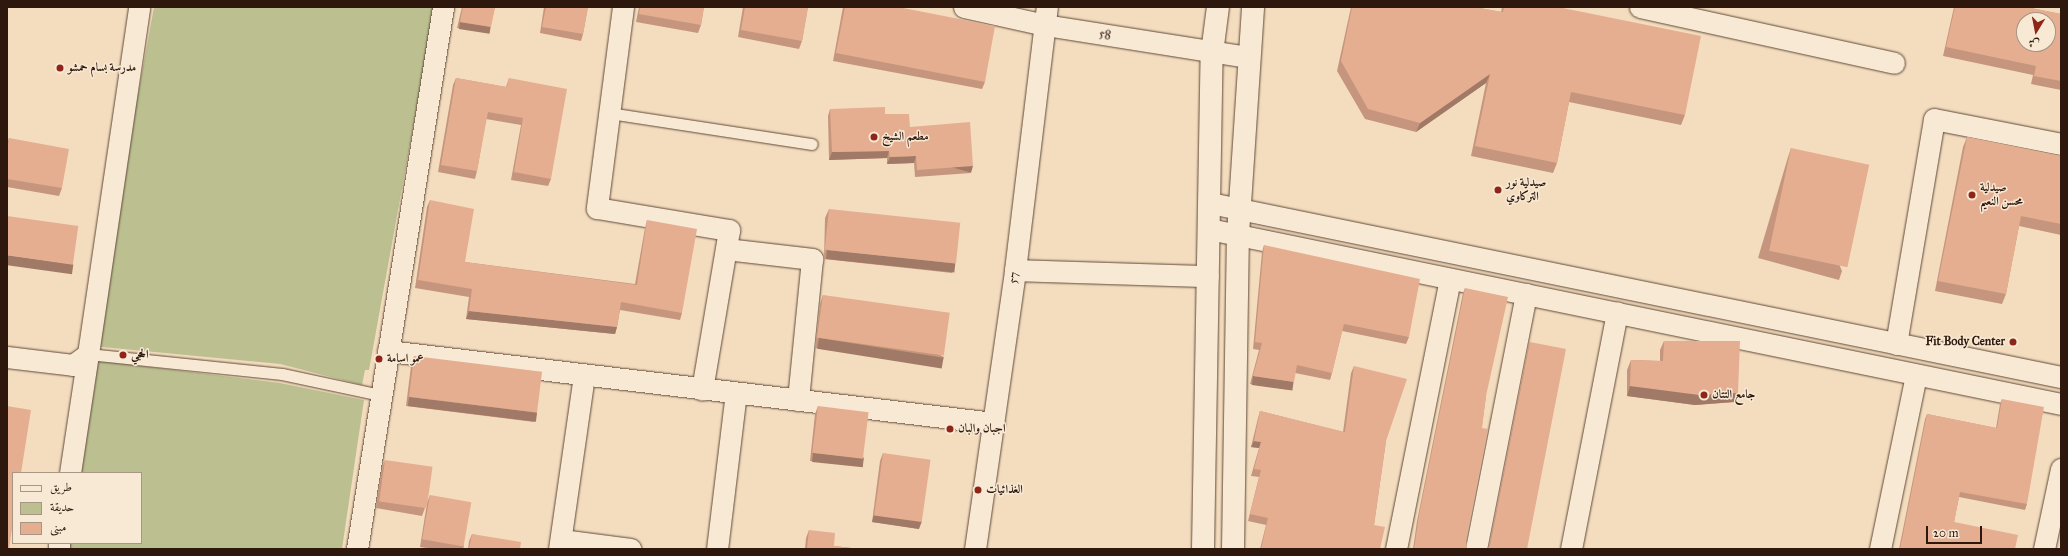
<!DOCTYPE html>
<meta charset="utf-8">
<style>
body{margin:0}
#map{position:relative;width:2068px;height:556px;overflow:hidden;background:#f4ddbe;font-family:"IM FELL Great Primer",Amiri,serif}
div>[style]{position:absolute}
.green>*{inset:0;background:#bcc091}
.roads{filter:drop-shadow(0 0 1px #604939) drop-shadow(0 0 1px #604939)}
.service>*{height:11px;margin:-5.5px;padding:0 5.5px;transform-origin:5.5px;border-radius:5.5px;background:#f8e9d5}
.minor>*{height:21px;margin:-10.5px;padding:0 10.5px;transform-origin:10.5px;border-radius:10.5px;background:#f8e9d5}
.secondary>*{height:22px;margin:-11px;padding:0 11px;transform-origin:11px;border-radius:11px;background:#f8e9d5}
.wall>*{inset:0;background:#c5967d}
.shaded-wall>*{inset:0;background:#a07a66;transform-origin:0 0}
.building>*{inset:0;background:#e5ae91;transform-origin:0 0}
.dots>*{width:11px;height:11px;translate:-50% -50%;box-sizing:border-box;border:2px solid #f8e9d5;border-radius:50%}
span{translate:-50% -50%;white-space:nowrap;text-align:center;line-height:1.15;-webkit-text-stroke:3px #f8e9d5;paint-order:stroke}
.street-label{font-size:12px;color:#2e180d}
.poi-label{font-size:12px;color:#2e180d;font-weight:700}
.left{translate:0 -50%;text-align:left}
.right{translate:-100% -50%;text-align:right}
.frame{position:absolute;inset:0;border:8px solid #2e180d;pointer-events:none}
.legend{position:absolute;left:12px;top:472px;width:130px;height:72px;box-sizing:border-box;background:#f8e9d5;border:1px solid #a79585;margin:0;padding:5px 7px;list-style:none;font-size:12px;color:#2e180d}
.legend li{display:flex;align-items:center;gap:8px;height:20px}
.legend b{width:20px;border:1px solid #a79585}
.north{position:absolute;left:2016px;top:12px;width:40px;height:40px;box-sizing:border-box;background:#f8e9d5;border:1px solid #a79585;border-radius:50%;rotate:190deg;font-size:11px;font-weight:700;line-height:16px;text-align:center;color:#2e180d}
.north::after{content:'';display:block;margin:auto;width:14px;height:18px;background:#8f2418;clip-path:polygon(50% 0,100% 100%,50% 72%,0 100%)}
.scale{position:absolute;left:1926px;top:526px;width:56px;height:18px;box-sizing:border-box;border:2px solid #2e180d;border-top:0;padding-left:5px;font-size:12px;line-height:14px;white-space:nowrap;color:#2e180d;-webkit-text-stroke:3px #f8e9d5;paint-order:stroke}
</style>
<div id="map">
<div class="green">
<i style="clip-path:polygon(154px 7px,435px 7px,369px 370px,365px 370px,362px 385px,280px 364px,92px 346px)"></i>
<i style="clip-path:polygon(93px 360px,280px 383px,364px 400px,342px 549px,62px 549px,63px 543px,141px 543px,141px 473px,74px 473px)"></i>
</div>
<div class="roads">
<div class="service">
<i style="left:609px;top:113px;width:205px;rotate:8.7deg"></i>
<i style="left:88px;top:354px;width:195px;rotate:5.9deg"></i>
<i style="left:282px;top:374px;width:100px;rotate:12.1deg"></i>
</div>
<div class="minor">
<i style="left:623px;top:7px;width:203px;rotate:97.4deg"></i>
<i style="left:597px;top:208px;width:134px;rotate:9.5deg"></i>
<i style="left:729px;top:230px;width:162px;rotate:99.6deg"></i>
<i style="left:964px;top:7px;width:83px;rotate:12.5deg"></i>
<i style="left:1045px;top:25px;width:206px;rotate:9deg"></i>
<i style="left:1640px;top:7px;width:260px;rotate:12.4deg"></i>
<i style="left:1210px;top:203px;width:869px;rotate:11.56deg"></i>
<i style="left:1209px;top:229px;width:870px;rotate:11.61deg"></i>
<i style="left:726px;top:249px;width:87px;rotate:6.6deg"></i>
<i style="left:812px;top:259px;width:142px;rotate:95.7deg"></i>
<i style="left:1015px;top:270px;width:193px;rotate:1.8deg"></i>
<i style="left:1896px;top:344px;width:228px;rotate:-80.4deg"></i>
<i style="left:1934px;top:119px;width:129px;rotate:11.1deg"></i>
<i style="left:388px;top:351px;width:610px;rotate:6.78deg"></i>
<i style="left:88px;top:354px;width:351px;rotate:-81.6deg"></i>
<i style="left:7px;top:357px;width:66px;rotate:6.9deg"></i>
<i style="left:73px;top:365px;width:19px;rotate:-36deg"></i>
<i style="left:88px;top:354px;width:120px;rotate:98.6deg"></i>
<i style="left:561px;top:540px;width:70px;rotate:7.4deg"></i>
<i style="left:59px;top:549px;width:6px;rotate:-90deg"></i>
<i style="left:357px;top:549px;width:549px;rotate:-80.98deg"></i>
<i style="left:559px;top:549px;width:175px;rotate:-81.8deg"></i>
<i style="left:717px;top:549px;width:157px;rotate:-83.1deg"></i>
<i style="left:975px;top:549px;width:282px;rotate:-81.8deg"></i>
<i style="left:1015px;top:270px;width:265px;rotate:-83.1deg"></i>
<i style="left:1396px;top:549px;width:275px;rotate:-78.7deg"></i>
<i style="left:1476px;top:549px;width:260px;rotate:-78.9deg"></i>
<i style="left:1571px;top:549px;width:241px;rotate:-79deg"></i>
<i style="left:1880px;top:549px;width:178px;rotate:-78.3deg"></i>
<i style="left:2044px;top:549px;width:82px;rotate:-78deg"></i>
</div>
<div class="secondary">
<i style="left:1203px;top:549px;width:496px;rotate:-89deg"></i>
<i style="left:1212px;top:53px;width:46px;rotate:-82.6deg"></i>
<i style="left:1233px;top:549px;width:315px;rotate:-89.1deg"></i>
<i style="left:1238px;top:234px;width:227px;rotate:-86.2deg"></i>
</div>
</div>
<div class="wall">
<i style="clip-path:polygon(462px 7px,495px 7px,489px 33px,457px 28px)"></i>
<i style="clip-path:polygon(544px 7px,588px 7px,583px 34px,581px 41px,540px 33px)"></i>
<i style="clip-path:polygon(639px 7px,704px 7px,701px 25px,698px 33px,636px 22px)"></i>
<i style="clip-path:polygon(743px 7px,808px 7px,802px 41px,799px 49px,738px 37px)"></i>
<i style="clip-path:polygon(843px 7px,898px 7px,985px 82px,982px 89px,833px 61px)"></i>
<i style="clip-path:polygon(1351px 7px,1474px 7px,1501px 12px,1502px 7px,1558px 7px,1685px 115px,1681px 125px,1569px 102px,1557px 163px,1553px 173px,1471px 156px,1486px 83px,1416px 132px,1365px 119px,1337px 71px)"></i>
<i style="clip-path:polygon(1953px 7px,2026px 7px,2061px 14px,2061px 90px,2031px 84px,2033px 75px,1943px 56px,1954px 7px)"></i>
<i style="clip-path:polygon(456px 78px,506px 87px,509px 78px,551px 179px,548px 186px,511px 180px,521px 125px,486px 119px,477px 171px,475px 179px,438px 172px,453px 85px)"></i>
<i style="clip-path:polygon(830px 109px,910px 127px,971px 173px,915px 177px,914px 163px,887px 164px,887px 158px,829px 160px,828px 116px)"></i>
<i style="clip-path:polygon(1967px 137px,2061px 156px,2061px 235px,2019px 226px,2006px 294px,2002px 304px,1935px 291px,1963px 147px)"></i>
<i style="clip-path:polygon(9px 138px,62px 188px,59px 196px,7px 187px,7px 145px)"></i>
<i style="clip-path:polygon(1791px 148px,1842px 271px,1839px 280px,1758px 258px,1788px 157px)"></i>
<i style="clip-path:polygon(430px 200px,465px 262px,635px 284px,645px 228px,647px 220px,682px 313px,680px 320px,620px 310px,617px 327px,615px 334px,466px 319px,469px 297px,415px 288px,427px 207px)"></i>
<i style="clip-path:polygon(829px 209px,955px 263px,952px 273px,824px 259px,825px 218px)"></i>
<i style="clip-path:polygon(1264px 245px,1409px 337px,1406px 344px,1342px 331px,1332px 373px,1330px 380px,1295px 373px,1291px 390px,1250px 384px,1259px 350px,1253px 349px,1262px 252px)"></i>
<i style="clip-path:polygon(1465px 288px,1486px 396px,1466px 541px,1467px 548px,1468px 549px,1413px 549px,1417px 521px,1463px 293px)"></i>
<i style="clip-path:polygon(823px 295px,944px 357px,941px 366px,815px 348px,820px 304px)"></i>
<i style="clip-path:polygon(1664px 341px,1734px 402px,1695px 405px,1627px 396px,1627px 370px,1631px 360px,1660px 361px,1660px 350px)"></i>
<i style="clip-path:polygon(1530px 342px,1527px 549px,1489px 547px,1528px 347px)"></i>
<i style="clip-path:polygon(414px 356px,537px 412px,534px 422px,406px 406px,411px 366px)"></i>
<i style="clip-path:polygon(1354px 366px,1386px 441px,1374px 525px,1380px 549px,1260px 549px,1266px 525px,1248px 521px,1259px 477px,1251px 476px,1259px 448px,1251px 447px,1258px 418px,1260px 411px,1343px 432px,1351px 373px)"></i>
<i style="clip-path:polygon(2002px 399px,2027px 504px,2025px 510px,1959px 497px,1954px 522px,2015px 549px,1899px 549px,1925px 419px,1927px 414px,1996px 428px,2000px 404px)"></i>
<i style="clip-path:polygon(818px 406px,864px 458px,861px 466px,810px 461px,815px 414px)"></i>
<i style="clip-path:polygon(883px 453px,919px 529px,872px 522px,880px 461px)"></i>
<i style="clip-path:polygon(385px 460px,425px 508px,422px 516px,376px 508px,382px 468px)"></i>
<i style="clip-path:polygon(430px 495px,464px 546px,463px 549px,433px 549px,420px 547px,427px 503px)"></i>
<i style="clip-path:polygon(809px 530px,834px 546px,860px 549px,805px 549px,806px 538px)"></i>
<i style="clip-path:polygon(472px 534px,520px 549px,468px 549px,469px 541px)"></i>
</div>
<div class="shaded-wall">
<i style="left:460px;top:22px;width:31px;height:7px;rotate:9deg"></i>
<i style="clip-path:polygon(1490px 74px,1486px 83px,1416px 132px,1420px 123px)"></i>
<i style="clip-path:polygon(889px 151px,887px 158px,829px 160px,832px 152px)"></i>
<i style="clip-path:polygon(916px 156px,914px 163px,887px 164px,890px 157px)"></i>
<i style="left:973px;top:166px;width:7px;height:56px;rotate:106deg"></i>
<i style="left:827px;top:250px;width:129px;height:9px;rotate:6deg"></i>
<i style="left:7px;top:255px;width:67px;height:10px;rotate:8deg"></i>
<i style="clip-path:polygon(469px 311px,617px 327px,615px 334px,466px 319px)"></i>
<i style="left:819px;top:338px;width:126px;height:11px;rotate:9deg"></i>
<i style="left:1253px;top:376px;width:41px;height:9px;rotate:8deg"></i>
<i style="clip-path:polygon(1630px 386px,1738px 393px,1734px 402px,1695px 405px,1627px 396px)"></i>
<i style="left:409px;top:397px;width:129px;height:9px;rotate:7deg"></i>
<i style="clip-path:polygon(1254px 441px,1261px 442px,1259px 448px,1251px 447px)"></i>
<i style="left:813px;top:453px;width:51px;height:9px;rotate:6deg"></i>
<i style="clip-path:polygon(874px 515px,922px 521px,919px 529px,872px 522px)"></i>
</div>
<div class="building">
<i style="clip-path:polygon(463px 7px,495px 7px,491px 27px,460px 22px)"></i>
<i style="clip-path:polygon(546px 7px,588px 7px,583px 34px,542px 27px)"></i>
<i style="clip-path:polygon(640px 7px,704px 7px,701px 25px,639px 14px)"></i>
<i style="clip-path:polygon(745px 7px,808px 7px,802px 41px,741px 30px)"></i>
<i style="clip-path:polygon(845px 7px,898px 7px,995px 26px,985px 82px,836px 53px)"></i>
<i style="clip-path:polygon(1352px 7px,1474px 7px,1503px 12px,1504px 7px,1558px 7px,1701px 36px,1685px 115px,1571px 92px,1557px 163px,1475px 146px,1490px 74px,1420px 123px,1368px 109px,1341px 61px)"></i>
<i style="clip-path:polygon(evenodd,1955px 7px,2026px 7px,2061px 14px,2061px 81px,2034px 76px,2036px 66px,1946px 47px,1955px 7px,2024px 20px,2048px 20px,2048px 44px,2024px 44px,2024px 20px)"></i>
<i style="clip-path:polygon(456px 78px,507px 87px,509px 78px,567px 89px,551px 179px,514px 172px,523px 118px,488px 112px,477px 171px,441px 165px)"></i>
<i style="clip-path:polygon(885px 107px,885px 114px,909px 114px,910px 127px,970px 122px,973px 166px,917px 170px,916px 156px,890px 157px,889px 151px,832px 152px,830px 109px)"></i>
<i style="clip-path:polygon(1967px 137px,2061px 156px,2061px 224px,2021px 216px,2006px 294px,1938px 281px)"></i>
<i style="clip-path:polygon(9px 138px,69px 149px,62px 188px,7px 179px,7px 151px)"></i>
<i style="left:1791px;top:148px;width:80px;height:105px;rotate:12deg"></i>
<i style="clip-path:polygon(430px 200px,474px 209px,465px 262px,637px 285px,647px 220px,697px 229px,682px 313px,621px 302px,617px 327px,469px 311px,472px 289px,418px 280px)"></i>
<i style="left:829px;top:209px;width:132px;height:41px;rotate:6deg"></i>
<i style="left:7px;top:216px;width:72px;height:39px;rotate:8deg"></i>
<i style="clip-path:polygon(1264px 245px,1420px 279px,1409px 337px,1344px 324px,1332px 373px,1297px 365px,1294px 382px,1253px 376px,1262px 343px,1255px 342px)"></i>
<i style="clip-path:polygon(1465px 288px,1508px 297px,1486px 396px,1482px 428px,1488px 429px,1466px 541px,1467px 548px,1468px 549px,1414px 549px,1419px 515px)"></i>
<i style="left:823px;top:295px;width:128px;height:43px;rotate:8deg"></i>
<i style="clip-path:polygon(1664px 341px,1740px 341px,1738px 393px,1699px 395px,1630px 386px,1631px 360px,1663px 361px)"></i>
<i style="clip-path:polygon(1530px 342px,1566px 349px,1527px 549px,1487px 549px,1490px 546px)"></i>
<i style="left:414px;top:356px;width:129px;height:41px;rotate:7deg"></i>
<i style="clip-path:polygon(1354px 366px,1407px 379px,1386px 441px,1374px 525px,1385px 527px,1380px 549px,1261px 549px,1268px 518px,1250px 514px,1261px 470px,1254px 469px,1261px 442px,1254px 441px,1260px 411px,1345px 432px)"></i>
<i style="clip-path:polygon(2002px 399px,2044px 407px,2027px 504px,1960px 492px,1954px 522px,2018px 535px,2015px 549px,1900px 549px,1927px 414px,1997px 428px)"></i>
<i style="clip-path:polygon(7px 406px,31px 410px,21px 473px,13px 473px,13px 522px,9px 549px,7px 549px)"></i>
<i style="left:818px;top:406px;width:51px;height:47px;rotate:7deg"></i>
<i style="left:883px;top:453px;width:48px;height:63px;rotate:8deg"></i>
<i style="left:385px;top:460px;width:48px;height:42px;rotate:8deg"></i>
<i style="left:430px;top:495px;width:42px;height:45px;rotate:10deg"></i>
<i style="clip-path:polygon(809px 530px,835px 533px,834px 546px,860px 549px,807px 549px)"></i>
<i style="clip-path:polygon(472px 534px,521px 542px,520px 549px,469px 549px)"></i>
</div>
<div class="dots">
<i style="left:60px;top:68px;background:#8f2418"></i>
<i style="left:874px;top:137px;background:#8f2418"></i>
<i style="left:1498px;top:190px;background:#8f2418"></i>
<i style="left:1972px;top:195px;background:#8f2418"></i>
<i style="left:2013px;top:342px;background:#8f2418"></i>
<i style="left:123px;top:355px;background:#8f2418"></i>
<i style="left:379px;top:359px;background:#8f2418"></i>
<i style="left:1704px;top:395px;background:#8f2418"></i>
<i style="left:950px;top:429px;background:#8f2418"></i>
<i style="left:978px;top:490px;background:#8f2418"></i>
</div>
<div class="street-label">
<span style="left:1105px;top:35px;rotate:10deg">58</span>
<span style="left:1014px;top:278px;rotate:-82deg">57</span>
</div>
<div class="poi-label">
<span class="left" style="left:68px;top:68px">مدرسة بسام حمشو</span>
<span class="left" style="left:882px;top:137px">مطعم الشيخ</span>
<span class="left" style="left:1506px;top:190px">صيدلية نور<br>التركاوي</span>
<span class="left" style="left:1980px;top:195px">صيدلية<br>محسن النعيم</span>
<span class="right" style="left:2005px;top:342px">Fit Body Center</span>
<span class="left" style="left:131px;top:355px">الحجي</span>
<span class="left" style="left:387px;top:359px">عمو اسامة</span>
<span class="left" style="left:1712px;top:395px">جامع التتان</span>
<span class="left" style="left:958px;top:429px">اجبان والبان</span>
<span class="left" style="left:986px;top:490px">الغذائيات</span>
</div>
<div class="frame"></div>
<ul class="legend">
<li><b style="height:5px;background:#f8e9d5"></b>طريق</li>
<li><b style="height:11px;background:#bcc091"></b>حديقة</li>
<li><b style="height:11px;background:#e5ae91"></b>مبنى</li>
</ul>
<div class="north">ش</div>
<div class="scale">20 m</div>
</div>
